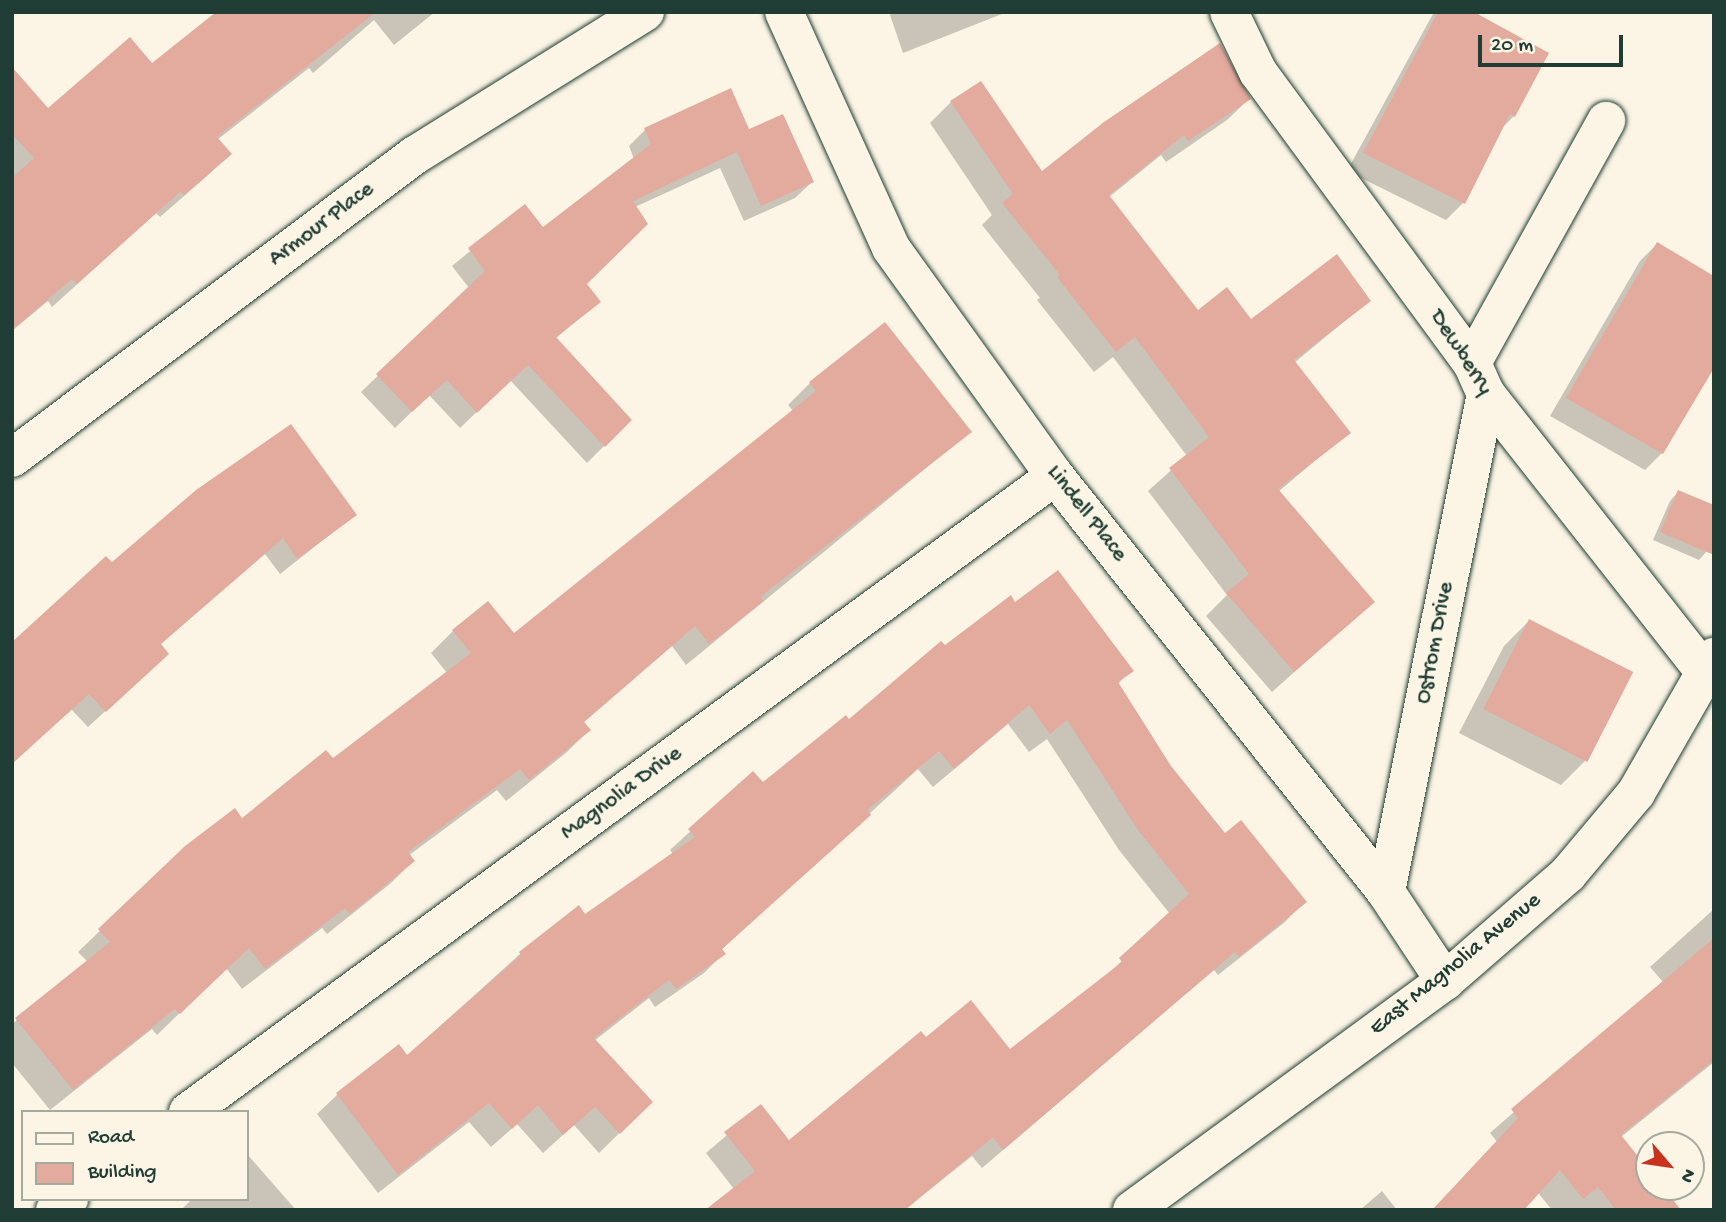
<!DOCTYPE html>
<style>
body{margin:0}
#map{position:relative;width:1726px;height:1222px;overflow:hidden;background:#fcf5e5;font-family:"Gochi Hand",sans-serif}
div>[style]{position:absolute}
.shadow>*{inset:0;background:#0003}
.building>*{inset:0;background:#e3aa9e;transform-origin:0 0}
.roads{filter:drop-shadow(0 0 2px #1f3d34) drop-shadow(0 0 2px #1f3d34)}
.minor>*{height:38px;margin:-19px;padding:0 19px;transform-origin:19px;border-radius:19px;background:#fcf5e5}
span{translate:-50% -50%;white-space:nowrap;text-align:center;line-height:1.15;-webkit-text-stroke:7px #fcf5e5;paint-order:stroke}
.street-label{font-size:23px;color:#1f3d34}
.frame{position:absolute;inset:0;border:14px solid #1f3d34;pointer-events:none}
.legend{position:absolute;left:21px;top:1110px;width:228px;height:91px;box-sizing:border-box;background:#fcf5e5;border:2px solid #a4ab9e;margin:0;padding:9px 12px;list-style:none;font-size:21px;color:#1f3d34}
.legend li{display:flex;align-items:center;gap:14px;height:35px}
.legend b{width:35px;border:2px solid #a4ab9e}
.north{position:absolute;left:1635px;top:1131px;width:70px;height:70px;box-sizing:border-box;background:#fcf5e5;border:2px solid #a4ab9e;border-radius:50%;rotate:119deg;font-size:19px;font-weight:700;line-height:28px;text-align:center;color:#1f3d34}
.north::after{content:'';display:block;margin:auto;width:24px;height:32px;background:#c8321e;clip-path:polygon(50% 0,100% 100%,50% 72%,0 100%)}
.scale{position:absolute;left:1478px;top:35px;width:145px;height:32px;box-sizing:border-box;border:4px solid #1f3d34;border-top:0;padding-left:9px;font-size:21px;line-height:24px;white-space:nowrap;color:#1f3d34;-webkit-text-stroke:5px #fcf5e5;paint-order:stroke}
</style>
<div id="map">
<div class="shadow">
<i style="clip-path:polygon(237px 12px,435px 12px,394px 45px,374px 20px,313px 73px,309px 68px,217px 140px,230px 154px,206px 177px,160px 217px,156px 213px,52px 307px,48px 301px,12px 331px,12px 70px,48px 110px,152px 65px)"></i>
<i style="clip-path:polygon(889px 12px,1007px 12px,903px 53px)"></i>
<i style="clip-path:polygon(1434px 12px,1470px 12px,1514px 116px,1502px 128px,1463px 203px,1446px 220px,1347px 171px)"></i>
<i style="clip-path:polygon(1249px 99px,1227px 120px,1166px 162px,1161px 155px,1108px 198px,1197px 312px,1251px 321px,1369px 301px,1294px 363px,1348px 433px,1278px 492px,1373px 602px,1272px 692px,1206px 616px,1227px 595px,1148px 491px,1187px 456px,1113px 357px,1094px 372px,1037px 300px,1040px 298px,982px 225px,992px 215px,930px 123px,951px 102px,1041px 174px)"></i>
<i style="clip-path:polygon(645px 130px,749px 132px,812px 182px,795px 198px,744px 221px,720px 168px,635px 207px,585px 284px,599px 302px,555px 339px,630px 420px,587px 463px,510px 380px,460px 428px,429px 395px,395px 428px,361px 392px,469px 288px,452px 266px,525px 206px,543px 229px,634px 159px,629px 146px)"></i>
<i style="clip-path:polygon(1657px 244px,1662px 453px,1645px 470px,1550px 416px,1640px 261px)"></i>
<i style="clip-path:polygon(810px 383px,970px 432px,686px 665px,672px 646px,583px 723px,589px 730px,567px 752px,506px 801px,497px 790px,408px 856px,413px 861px,391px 883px,327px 934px,322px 928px,242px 989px,226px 968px,157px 1035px,152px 1029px,50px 1110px,12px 1063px,12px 1024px,88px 962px,78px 952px,186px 848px,242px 820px,332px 760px,447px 673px,431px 653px,453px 631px,513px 636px,794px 412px,788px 405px)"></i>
<i style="clip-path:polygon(1678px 492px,1707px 551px,1699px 560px,1653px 540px,1670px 501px)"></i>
<i style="clip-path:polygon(355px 515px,280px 574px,265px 554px,159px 645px,150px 670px,88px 727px,71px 709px,112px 565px)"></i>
<i style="clip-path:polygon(1015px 604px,1131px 670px,1118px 684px,1170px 767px,1225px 835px,1304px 902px,1285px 922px,1218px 975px,1214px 970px,982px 1168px,972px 1156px,904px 1210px,734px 1189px,706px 1153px,761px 1106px,789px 1142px,926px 1040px,1009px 1052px,1102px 980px,1170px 914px,1119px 850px,1047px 739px,1029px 752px,1008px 724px,933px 787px,918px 769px,721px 950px,723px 954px,704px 973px,655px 1007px,649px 998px,594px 1041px,651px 1102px,599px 1153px,574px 1125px,543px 1153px,517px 1124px,491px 1147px,469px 1122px,378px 1193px,317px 1114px,337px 1095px,398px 1047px,406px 1057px,520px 954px,578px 908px,585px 916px,673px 854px,670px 850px,753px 774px,763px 785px,944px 648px)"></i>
<i style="clip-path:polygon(1529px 621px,1585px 761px,1561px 785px,1459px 733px,1504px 646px)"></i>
<i style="clip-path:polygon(1714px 909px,1714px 1062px,1621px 1137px,1649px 1172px,1649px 1187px,1661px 1187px,1679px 1210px,1552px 1210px,1490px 1133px,1663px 982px,1650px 967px)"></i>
<i style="clip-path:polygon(247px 1154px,296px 1210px,181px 1210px,192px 1199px,247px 1199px)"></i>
<i style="clip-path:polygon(1382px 1191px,1397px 1210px,1360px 1210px)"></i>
</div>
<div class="building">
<i style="clip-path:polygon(216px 12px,376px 12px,217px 137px,232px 154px,184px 195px,181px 191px,77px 284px,72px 279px,12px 330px,12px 178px,34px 158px,12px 134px,12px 67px,48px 108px,130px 37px,152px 63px)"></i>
<i style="clip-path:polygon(1438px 12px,1474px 12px,1549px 53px,1515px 117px,1510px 114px,1465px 204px,1363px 153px)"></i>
<i style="clip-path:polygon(1220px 43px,1251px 99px,1188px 141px,1184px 135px,1109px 195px,1198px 310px,1227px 287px,1251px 319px,1337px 254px,1371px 301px,1294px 360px,1351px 433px,1278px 489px,1375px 602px,1294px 672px,1226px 593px,1249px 574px,1169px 468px,1209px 437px,1135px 337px,1116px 352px,1057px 277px,1060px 275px,1002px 203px,1013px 194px,950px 101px,981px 81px,1042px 171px,1104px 122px)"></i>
<i style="clip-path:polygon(731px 88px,749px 129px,783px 114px,814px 182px,761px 206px,737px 152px,633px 201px,648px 224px,587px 284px,601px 302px,556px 337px,632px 420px,605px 447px,528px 365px,477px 413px,447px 380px,412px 412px,376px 374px,485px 271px,468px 248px,525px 204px,543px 227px,651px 144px,644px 128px)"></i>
<i style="clip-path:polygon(1657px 242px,1714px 276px,1714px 368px,1663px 454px,1566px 398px)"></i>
<i style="clip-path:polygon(885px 322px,972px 432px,760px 597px,764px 601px,709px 644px,695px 626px,584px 722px,591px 730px,529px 780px,520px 769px,408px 852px,415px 861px,350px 914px,345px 908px,265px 969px,249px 948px,180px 1014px,175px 1009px,73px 1090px,15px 1018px,110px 942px,98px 929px,185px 846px,235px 808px,242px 818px,326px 750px,333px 758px,471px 653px,452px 630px,488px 601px,514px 633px,816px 391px,809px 382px)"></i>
<i style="clip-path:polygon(291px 424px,357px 515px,297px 559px,283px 538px,161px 644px,169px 654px,106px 712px,89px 694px,12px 764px,12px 642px,106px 556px,112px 562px,196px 490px)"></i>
<i style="clip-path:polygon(1678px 490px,1714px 505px,1714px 555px,1660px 532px)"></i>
<i style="clip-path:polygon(1058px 570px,1134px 671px,1118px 682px,1171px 766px,1225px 833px,1241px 820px,1307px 902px,1239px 957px,1235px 952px,1003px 1150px,993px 1137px,905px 1210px,705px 1210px,755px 1171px,724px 1132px,761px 1104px,789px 1140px,921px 1031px,926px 1037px,971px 1000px,1010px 1049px,1122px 962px,1119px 958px,1189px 894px,1138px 830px,1067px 720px,1050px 734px,1029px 705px,954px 769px,939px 751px,867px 810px,871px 815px,722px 949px,726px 954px,676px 989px,669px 980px,594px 1038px,653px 1102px,620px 1134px,595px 1107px,563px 1135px,538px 1105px,512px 1129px,489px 1103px,398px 1175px,336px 1093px,399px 1044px,407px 1055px,521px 955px,519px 952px,579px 905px,585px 914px,695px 837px,688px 829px,753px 771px,763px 782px,846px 715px,849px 719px,941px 641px,945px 645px,1011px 595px,1015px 602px)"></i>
<i style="left:1529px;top:619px;width:117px;height:101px;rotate:27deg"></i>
<i style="clip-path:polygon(1714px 938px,1714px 1060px,1621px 1135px,1649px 1170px,1649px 1187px,1663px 1187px,1681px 1210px,1616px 1210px,1598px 1187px,1583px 1199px,1560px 1170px,1524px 1210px,1432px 1210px,1518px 1118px,1511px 1109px)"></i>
</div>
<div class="roads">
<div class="minor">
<i style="left:784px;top:12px;width:259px;rotate:65.6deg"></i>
<i style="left:891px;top:248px;width:281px;rotate:54.3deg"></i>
<i style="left:1055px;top:476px;width:532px;rotate:51.49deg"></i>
<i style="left:1386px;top:892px;width:107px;rotate:56.5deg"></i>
<i style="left:1229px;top:12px;width:67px;rotate:64.2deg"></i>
<i style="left:1258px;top:72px;width:361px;rotate:53.7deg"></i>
<i style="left:1472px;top:363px;width:34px;rotate:66deg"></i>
<i style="left:1486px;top:394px;width:354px;rotate:51.8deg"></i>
<i style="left:1705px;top:672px;width:10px;rotate:29deg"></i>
<i style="left:1472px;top:363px;width:277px;rotate:-61deg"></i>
<i style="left:12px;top:458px;width:504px;rotate:-36.94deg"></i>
<i style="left:415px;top:155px;width:271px;rotate:-31.9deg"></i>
<i style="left:1386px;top:892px;width:508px;rotate:-78.65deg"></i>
<i style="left:188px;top:1112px;width:1075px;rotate:-36.26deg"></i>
<i style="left:55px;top:1210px;width:18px;rotate:-38deg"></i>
<i style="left:1132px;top:1210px;width:388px;rotate:-36.2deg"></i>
<i style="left:1445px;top:981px;width:163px;rotate:-41deg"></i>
<i style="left:1568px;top:874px;width:106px;rotate:-50deg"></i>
<i style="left:1636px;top:793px;width:157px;rotate:-60.2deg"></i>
</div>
</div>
<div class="street-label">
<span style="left:322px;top:225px;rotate:-37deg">Armour Place</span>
<span style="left:1460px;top:353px;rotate:57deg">Dewberry</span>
<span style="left:1086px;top:514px;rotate:52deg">Lindell Place</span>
<span style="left:1436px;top:643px;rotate:-79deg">Ostrom Drive</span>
<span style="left:622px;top:794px;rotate:-36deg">Magnolia Drive</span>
<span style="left:1456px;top:965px;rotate:-39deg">East Magnolia Avenue</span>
</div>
<div class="frame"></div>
<ul class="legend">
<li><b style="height:9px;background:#fcf5e5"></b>Road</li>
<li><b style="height:19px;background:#e3aa9e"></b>Building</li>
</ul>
<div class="north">N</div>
<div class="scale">20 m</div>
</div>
